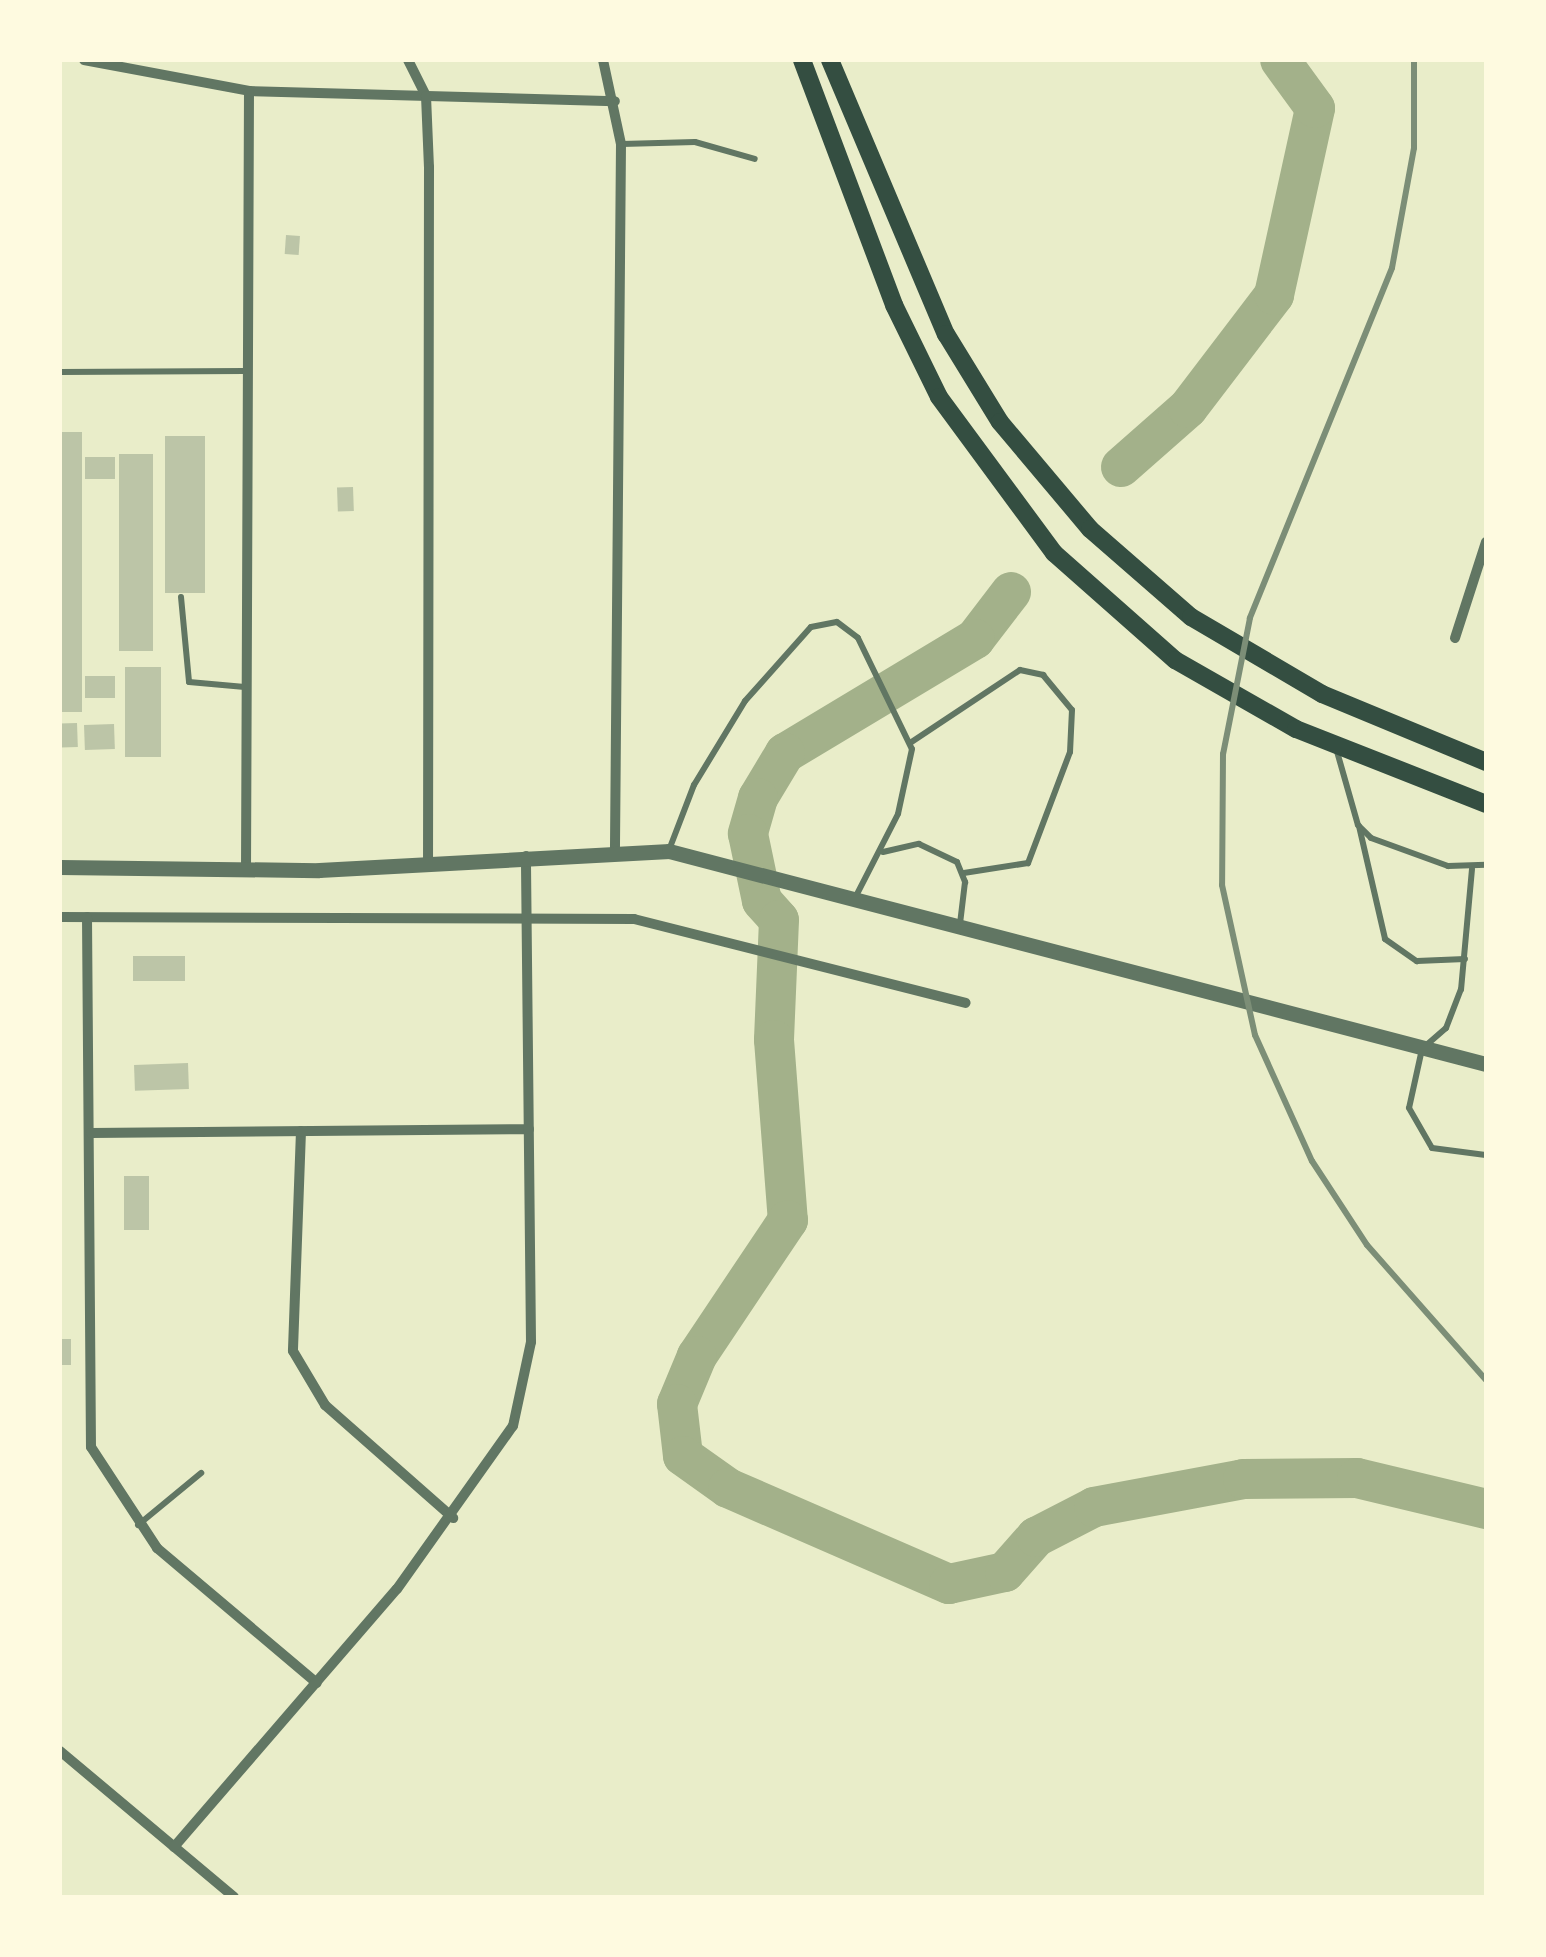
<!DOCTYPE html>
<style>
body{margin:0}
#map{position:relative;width:1546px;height:1957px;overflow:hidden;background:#e9edc9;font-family:Helvetica,sans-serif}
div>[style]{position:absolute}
.river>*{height:40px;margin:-20px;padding:0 20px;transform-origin:20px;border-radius:20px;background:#a3b18a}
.building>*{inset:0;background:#bcc5a7;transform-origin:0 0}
.service>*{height:6px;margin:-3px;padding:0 3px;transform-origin:3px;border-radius:3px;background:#617663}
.minor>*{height:10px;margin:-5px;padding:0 5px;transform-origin:5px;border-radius:5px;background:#617663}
.tertiary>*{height:15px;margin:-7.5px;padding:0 7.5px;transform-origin:7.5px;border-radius:7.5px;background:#617663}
.secondary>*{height:18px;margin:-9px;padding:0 9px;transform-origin:9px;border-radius:9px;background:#344e41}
.rail>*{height:6px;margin:-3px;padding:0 3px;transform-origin:3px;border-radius:3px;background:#7c8e77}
span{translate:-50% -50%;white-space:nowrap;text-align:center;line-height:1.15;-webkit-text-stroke:8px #fefae0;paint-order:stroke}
.frame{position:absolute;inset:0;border:62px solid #fefae0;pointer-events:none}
</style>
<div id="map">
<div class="river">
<i style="left:1121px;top:467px;width:89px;rotate:-41.4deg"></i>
<i style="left:1188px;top:408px;width:142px;rotate:-52.7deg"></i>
<i style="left:1274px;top:295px;width:191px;rotate:-77.6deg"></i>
<i style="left:1315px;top:108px;width:59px;rotate:-126.1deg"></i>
<i style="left:1011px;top:592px;width:59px;rotate:127.5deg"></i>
<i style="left:975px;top:639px;width:222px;rotate:149deg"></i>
<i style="left:785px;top:753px;width:52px;rotate:121deg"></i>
<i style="left:758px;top:798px;width:37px;rotate:106deg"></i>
<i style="left:748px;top:834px;width:68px;rotate:78.2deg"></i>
<i style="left:762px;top:901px;width:25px;rotate:48deg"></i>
<i style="left:779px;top:920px;width:120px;rotate:92.4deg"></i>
<i style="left:774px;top:1040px;width:181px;rotate:85.6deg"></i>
<i style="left:788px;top:1220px;width:164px;rotate:123.8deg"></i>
<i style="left:697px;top:1356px;width:52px;rotate:112.6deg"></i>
<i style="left:677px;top:1404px;width:52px;rotate:83.4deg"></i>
<i style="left:683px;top:1456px;width:55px;rotate:35.4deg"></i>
<i style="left:728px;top:1488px;width:241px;rotate:23.5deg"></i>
<i style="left:949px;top:1584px;width:57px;rotate:-12.1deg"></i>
<i style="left:1005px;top:1572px;width:47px;rotate:-48.5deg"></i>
<i style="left:1036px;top:1537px;width:65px;rotate:-27.3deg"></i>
<i style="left:1094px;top:1507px;width:152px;rotate:-10.6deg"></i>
<i style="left:1243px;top:1479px;width:114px;rotate:-0.5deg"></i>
<i style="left:1357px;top:1478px;width:133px;rotate:13.5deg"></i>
</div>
<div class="building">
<i style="left:286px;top:235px;width:14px;height:19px;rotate:4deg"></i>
<i style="left:60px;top:432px;width:22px;height:280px"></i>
<i style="left:165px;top:436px;width:40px;height:157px"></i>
<i style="left:119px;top:454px;width:34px;height:197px"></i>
<i style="left:85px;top:457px;width:30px;height:22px"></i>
<i style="left:353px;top:487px;width:24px;height:16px;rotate:88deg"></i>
<i style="left:125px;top:667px;width:36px;height:90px"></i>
<i style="left:85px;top:676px;width:30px;height:22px"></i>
<i style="left:77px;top:723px;width:24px;height:17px;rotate:88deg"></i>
<i style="left:114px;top:724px;width:25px;height:30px;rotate:88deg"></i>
<i style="left:133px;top:956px;width:52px;height:25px"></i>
<i style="left:188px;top:1063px;width:26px;height:54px;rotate:88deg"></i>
<i style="left:124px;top:1176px;width:25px;height:54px"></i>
<i style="left:60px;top:1339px;width:11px;height:26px"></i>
</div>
<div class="service">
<i style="left:622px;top:144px;width:73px;rotate:-1.6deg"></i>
<i style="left:695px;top:142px;width:62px;rotate:15.8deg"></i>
<i style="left:60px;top:372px;width:184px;rotate:-0.3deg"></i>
<i style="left:181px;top:597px;width:85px;rotate:84.6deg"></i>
<i style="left:189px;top:682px;width:56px;rotate:5.1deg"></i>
<i style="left:910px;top:743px;width:132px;rotate:-33.6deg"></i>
<i style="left:1020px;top:670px;width:24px;rotate:12deg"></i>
<i style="left:1043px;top:675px;width:45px;rotate:50.4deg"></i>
<i style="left:1072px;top:710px;width:42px;rotate:92.7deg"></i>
<i style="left:1070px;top:752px;width:119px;rotate:110.7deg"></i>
<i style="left:1028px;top:863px;width:65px;rotate:171.1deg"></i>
<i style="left:1336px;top:748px;width:80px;rotate:74.1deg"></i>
<i style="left:1358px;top:825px;width:18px;rotate:45deg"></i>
<i style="left:1371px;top:838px;width:82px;rotate:20deg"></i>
<i style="left:1448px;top:866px;width:38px;rotate:-2deg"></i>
<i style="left:1359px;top:826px;width:116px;rotate:77deg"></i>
<i style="left:1385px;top:939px;width:39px;rotate:35deg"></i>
<i style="left:1417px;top:961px;width:48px;rotate:-2.4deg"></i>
<i style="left:669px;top:850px;width:70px;rotate:-69deg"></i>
<i style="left:694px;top:785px;width:98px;rotate:-58.7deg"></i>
<i style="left:745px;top:701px;width:99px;rotate:-48.3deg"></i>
<i style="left:811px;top:627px;width:26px;rotate:-11deg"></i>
<i style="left:837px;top:622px;width:26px;rotate:37deg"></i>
<i style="left:858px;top:638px;width:123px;rotate:64.1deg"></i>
<i style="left:912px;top:749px;width:66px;rotate:102.2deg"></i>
<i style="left:898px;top:814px;width:92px;rotate:117.1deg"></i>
<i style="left:883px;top:852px;width:37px;rotate:-13deg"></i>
<i style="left:919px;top:844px;width:42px;rotate:25.3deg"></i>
<i style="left:957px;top:862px;width:22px;rotate:68deg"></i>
<i style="left:965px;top:882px;width:42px;rotate:96.8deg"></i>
<i style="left:1472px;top:869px;width:121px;rotate:95.2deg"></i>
<i style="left:1461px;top:989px;width:42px;rotate:111deg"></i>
<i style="left:1446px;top:1028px;width:32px;rotate:139deg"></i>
<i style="left:1422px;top:1049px;width:60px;rotate:102.4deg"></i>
<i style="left:1409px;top:1108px;width:46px;rotate:60.1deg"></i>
<i style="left:1432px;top:1148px;width:54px;rotate:7.4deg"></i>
<i style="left:138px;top:1525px;width:82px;rotate:-39.5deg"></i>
</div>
<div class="minor">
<i style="left:84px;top:60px;width:168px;rotate:10.6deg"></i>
<i style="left:249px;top:91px;width:366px;rotate:1.6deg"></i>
<i style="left:408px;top:60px;width:40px;rotate:63.4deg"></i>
<i style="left:426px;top:96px;width:71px;rotate:87.6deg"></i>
<i style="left:429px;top:167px;width:698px;rotate:90.08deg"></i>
<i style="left:603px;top:60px;width:86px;rotate:77.9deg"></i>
<i style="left:621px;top:144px;width:704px;rotate:90.49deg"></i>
<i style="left:1455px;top:638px;width:101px;rotate:-72.1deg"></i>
<i style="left:246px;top:871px;width:780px;rotate:-89.78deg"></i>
<i style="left:60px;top:917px;width:574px;rotate:0.2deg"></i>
<i style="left:634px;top:919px;width:342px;rotate:14.2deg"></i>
<i style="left:87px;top:917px;width:530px;rotate:89.57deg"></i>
<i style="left:91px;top:1447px;width:121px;rotate:56.8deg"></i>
<i style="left:157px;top:1548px;width:209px;rotate:40.2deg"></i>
<i style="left:301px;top:1131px;width:220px;rotate:92.1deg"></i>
<i style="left:293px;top:1351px;width:63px;rotate:59.3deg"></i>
<i style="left:325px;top:1405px;width:171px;rotate:41.4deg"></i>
<i style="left:91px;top:1133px;width:438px;rotate:-0.5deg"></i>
<i style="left:60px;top:1751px;width:227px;rotate:40deg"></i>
<i style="left:174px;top:1847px;width:341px;rotate:-49.2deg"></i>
<i style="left:397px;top:1589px;width:200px;rotate:-54.6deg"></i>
<i style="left:513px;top:1426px;width:86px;rotate:-77.9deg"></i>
<i style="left:531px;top:1342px;width:486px;rotate:-90.6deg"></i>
</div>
<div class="tertiary">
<i style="left:60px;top:867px;width:259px;rotate:0.7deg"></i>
<i style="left:319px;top:870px;width:351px;rotate:-3.1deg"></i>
<i style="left:669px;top:851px;width:844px;rotate:14.61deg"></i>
</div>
<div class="secondary">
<i style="left:802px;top:60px;width:262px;rotate:69.4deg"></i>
<i style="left:894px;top:305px;width:102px;rotate:63.9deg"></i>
<i style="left:939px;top:397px;width:194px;rotate:53.6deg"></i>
<i style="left:1054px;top:553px;width:162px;rotate:41.5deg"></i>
<i style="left:1175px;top:660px;width:139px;rotate:29.7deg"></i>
<i style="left:1296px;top:729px;width:204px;rotate:21.5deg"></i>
<i style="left:830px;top:60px;width:298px;rotate:67.1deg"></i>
<i style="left:946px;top:334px;width:103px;rotate:58.5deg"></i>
<i style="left:1000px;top:422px;width:140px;rotate:49.9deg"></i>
<i style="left:1090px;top:529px;width:134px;rotate:41.1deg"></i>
<i style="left:1191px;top:617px;width:152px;rotate:30.4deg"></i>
<i style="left:1322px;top:694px;width:178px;rotate:22.5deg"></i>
</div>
<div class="rail">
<i style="left:1414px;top:60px;width:88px;rotate:90deg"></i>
<i style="left:1414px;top:148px;width:122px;rotate:100.4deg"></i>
<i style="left:1392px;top:268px;width:378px;rotate:112.1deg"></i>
<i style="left:1250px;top:618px;width:139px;rotate:101.2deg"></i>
<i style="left:1223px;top:754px;width:131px;rotate:90.4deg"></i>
<i style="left:1222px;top:885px;width:154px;rotate:77.6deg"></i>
<i style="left:1255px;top:1035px;width:138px;rotate:65.7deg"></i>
<i style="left:1312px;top:1161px;width:100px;rotate:56.8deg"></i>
<i style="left:1367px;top:1245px;width:180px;rotate:48.6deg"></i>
</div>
<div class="frame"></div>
</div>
